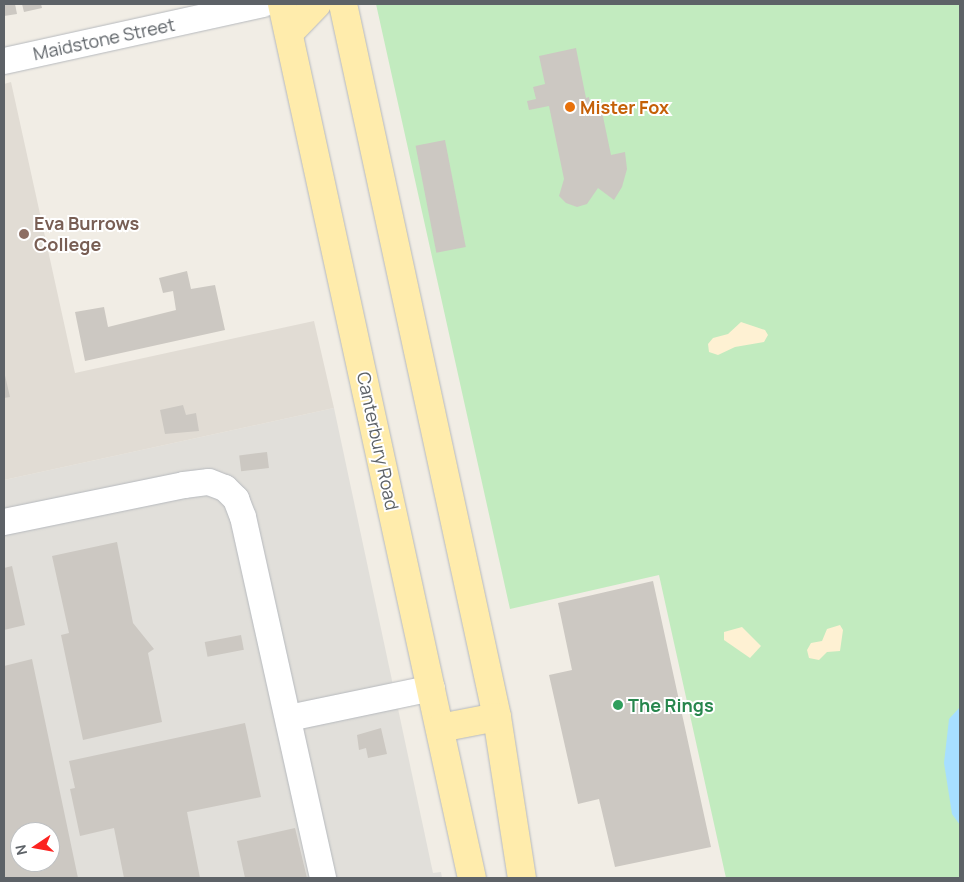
<!DOCTYPE html>
<style>
body{margin:0}
#map{position:relative;width:964px;height:882px;overflow:hidden;background:#f1ede5;font-family:Manrope,sans-serif}
div>[style]{position:absolute}
.industrial>*{inset:0;background:#e1dfda}
.education>*{inset:0;background:#e1dcd4}
.green>*{inset:0;background:#c2ebbf}
.sand>*{inset:0;background:#fef1d3}
.water>*{inset:0;background:#a7dfff}
.building>*{inset:0;background:#ccc8c2;transform-origin:0 0}
.roads{filter:drop-shadow(0 0 1px #b6b9bd) drop-shadow(0 0 1px #b6b9bd)}
.minor>*{height:26px;margin:-13px;padding:0 13px;transform-origin:13px;border-radius:13px;background:#fff}
.major>*{height:28px;margin:-14px;padding:0 14px;transform-origin:14px;border-radius:14px;background:#ffecac}
.dots>*{width:14px;height:14px;translate:-50% -50%;box-sizing:border-box;border:2px solid #fff;border-radius:50%}
span{translate:-50% -50%;white-space:nowrap;text-align:center;line-height:1.15;-webkit-text-stroke:4px #fff;paint-order:stroke}
.street-label{font-size:18px;color:#5d6267}
.food-label{font-size:18px;color:#c56008;font-weight:700}
.left{translate:0 -50%;text-align:left}
.education-label{font-size:18px;color:#785e54;font-weight:700}
.leisure-label{font-size:18px;color:#27864d;font-weight:700}
.frame{position:absolute;inset:0;border:5px solid #5d6267;pointer-events:none}
.north{position:absolute;left:10px;top:822px;width:50px;height:50px;box-sizing:border-box;background:#fff;border:1px solid #bec0c2;border-radius:50%;rotate:258deg;font-size:14px;font-weight:700;line-height:20px;text-align:center;color:#5d6267}
.north::after{content:'';display:block;margin:auto;width:18px;height:22px;background:#fc2320;clip-path:polygon(50% 0,100% 100%,50% 72%,0 100%)}
</style>
<div id="map">
<div class="industrial">
<i style="clip-path:polygon(evenodd,334px 408px,433px 873px,441px 872px,442px 878px,4px 878px,4px 480px,334px 408px,20px 832px,50px 832px,50px 862px,20px 862px,20px 832px)"></i>
</div>
<div class="education">
<i style="clip-path:polygon(11px 82px,75px 373px,314px 321px,334px 408px,4px 480px,4px 84px)"></i>
</div>
<div class="green">
<i style="clip-path:polygon(376px 4px,960px 4px,960px 878px,726px 878px,659px 575px,510px 609px)"></i>
</div>
<div class="sand">
<i style="clip-path:polygon(741px 322px,765px 330px,768px 335px,764px 342px,735px 347px,718px 355px,709px 352px,708px 344px,713px 338px,728px 334px)"></i>
<i style="clip-path:polygon(840px 625px,843px 630px,840px 651px,827px 652px,819px 660px,809px 658px,807px 650px,811px 643px,822px 641px,827px 629px)"></i>
<i style="clip-path:polygon(742px 627px,761px 646px,750px 658px,724px 640px,724px 632px)"></i>
</div>
<div class="water">
<i style="clip-path:polygon(960px 707px,960px 825px,952px 814px,944px 763px,949px 719px)"></i>
</div>
<div class="building">
<i style="clip-path:polygon(4px 4px,15px 4px,17px 14px,4px 16px)"></i>
<i style="clip-path:polygon(22px 4px,41px 4px,42px 8px,24px 12px)"></i>
<i style="clip-path:polygon(576px 48px,586px 98px,589px 97px,591px 109px,601px 107px,611px 155px,625px 152px,627px 169px,622px 187px,614px 200px,598px 188px,587px 204px,577px 207px,566px 203px,559px 196px,564px 179px,549px 106px,529px 110px,527px 101px,536px 99px,533px 87px,545px 84px,539px 56px)"></i>
<i style="left:445px;top:140px;width:109px;height:30px;rotate:79deg"></i>
<i style="clip-path:polygon(187px 271px,191px 289px,215px 285px,225px 330px,85px 361px,75px 312px,104px 307px,108px 327px,176px 310px,173px 291px,163px 293px,159px 278px)"></i>
<i style="clip-path:polygon(4px 371px,10px 397px,4px 398px)"></i>
<i style="clip-path:polygon(183px 405px,186px 415px,196px 413px,199px 431px,165px 434px,160px 410px)"></i>
<i style="left:267px;top:452px;width:16px;height:28px;rotate:83deg"></i>
<i style="clip-path:polygon(117px 542px,133px 623px,154px 649px,148px 653px,162px 722px,83px 740px,61px 635px,69px 633px,52px 556px)"></i>
<i style="clip-path:polygon(12px 566px,25px 625px,4px 630px,4px 568px)"></i>
<i style="clip-path:polygon(653px 581px,711px 847px,615px 867px,599px 799px,578px 804px,549px 675px,572px 670px,558px 603px)"></i>
<i style="left:241px;top:635px;width:15px;height:37px;rotate:79deg"></i>
<i style="clip-path:polygon(evenodd,32px 659px,78px 878px,4px 878px,4px 666px,32px 659px,20px 832px,50px 832px,50px 862px,20px 862px,20px 832px)"></i>
<i style="clip-path:polygon(245px 723px,261px 797px,187px 812px,200px 878px,124px 878px,114px 828px,80px 836px,70px 789px,75px 788px,69px 761px)"></i>
<i style="clip-path:polygon(381px 728px,387px 754px,368px 758px,366px 748px,359px 750px,357px 735px)"></i>
<i style="clip-path:polygon(295px 828px,307px 878px,245px 878px,237px 841px)"></i>
</div>
<div class="roads">
<div class="minor">
<i style="left:4px;top:61px;width:265px;rotate:-12.4deg"></i>
<i style="left:4px;top:522px;width:184px;rotate:-11.6deg"></i>
<i style="left:184px;top:485px;width:25px;rotate:-7deg"></i>
<i style="left:209px;top:482px;width:17px;rotate:21deg"></i>
<i style="left:225px;top:488px;width:16px;rotate:45deg"></i>
<i style="left:236px;top:499px;width:19px;rotate:69deg"></i>
<i style="left:243px;top:517px;width:370px;rotate:77.5deg"></i>
<i style="left:289px;top:718px;width:146px;rotate:-11.8deg"></i>
</div>
<div class="major">
<i style="left:282px;top:4px;width:894px;rotate:77.74deg"></i>
<i style="left:343px;top:4px;width:729px;rotate:77.81deg"></i>
<i style="left:497px;top:717px;width:163px;rotate:81.2deg"></i>
<i style="left:289px;top:33px;width:40px;rotate:-46deg"></i>
<i style="left:440px;top:728px;width:58px;rotate:-10.9deg"></i>
</div>
</div>
<div class="dots">
<i style="left:570px;top:107px;background:#e8710a"></i>
<i style="left:24px;top:234px;background:#8d6e63"></i>
<i style="left:618px;top:705px;background:#2e9e5b"></i>
</div>
<div class="street-label">
<span style="left:104px;top:39px;rotate:-12deg">Maidstone Street</span>
<span style="left:378px;top:441px;rotate:78deg">Canterbury Road</span>
</div>
<div class="food-label">
<span class="left" style="left:580px;top:107px">Mister Fox</span>
</div>
<div class="education-label">
<span class="left" style="left:34px;top:234px">Eva Burrows<br>College</span>
</div>
<div class="leisure-label">
<span class="left" style="left:628px;top:705px">The Rings</span>
</div>
<div class="frame"></div>
<div class="north">N</div>
</div>
